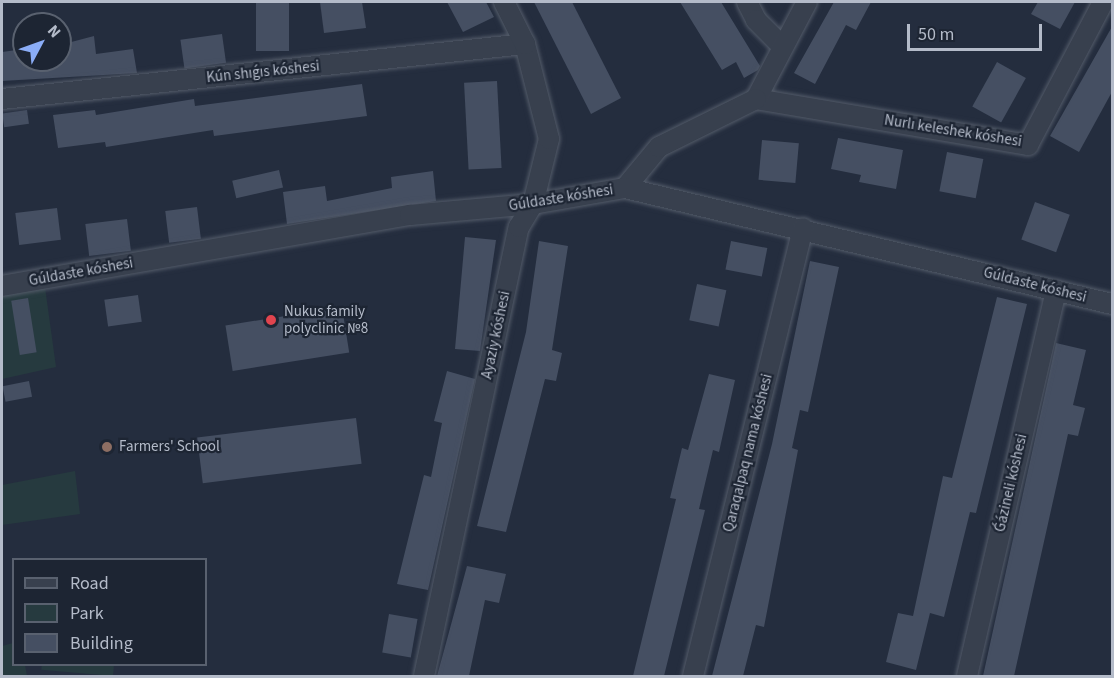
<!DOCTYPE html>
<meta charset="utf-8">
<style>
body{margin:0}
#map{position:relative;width:1114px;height:678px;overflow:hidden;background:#242d3e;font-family:"Source Sans 3",sans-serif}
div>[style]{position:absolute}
.green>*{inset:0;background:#263a3f;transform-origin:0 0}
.building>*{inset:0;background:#454f62;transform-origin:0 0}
.roads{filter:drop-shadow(0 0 2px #535b69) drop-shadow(0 0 2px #535b69)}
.minor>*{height:20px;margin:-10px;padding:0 10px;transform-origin:10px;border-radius:10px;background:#38404e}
.dots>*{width:16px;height:16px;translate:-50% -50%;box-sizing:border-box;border:3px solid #1d2533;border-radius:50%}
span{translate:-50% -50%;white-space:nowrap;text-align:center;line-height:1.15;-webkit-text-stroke:4.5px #1d2533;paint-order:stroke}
.street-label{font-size:15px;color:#b4bbc9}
.poi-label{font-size:15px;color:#b4bbc9}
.left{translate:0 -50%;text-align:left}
.frame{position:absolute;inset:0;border:3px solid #b4bbc9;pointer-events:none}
.legend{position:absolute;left:12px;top:558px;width:195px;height:108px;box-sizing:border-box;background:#1d2533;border:2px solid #59616f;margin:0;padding:8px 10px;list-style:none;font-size:18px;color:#b4bbc9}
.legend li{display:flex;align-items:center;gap:12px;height:30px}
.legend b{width:30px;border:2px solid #59616f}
.north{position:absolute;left:12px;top:12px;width:60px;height:60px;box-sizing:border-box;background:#1d2533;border:2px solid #59616f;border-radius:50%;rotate:49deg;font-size:16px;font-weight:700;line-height:24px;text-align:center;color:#b4bbc9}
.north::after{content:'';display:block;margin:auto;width:21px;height:27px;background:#8badf7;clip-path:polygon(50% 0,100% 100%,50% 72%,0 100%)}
.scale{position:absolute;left:907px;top:24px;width:135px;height:27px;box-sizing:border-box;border:3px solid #b4bbc9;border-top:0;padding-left:8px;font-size:18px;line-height:21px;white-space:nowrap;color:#b4bbc9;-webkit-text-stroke:4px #1d2533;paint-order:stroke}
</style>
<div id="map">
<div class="green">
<i style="clip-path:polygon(45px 287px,56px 367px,2px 379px,2px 296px)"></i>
<i style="clip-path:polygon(75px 471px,80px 514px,2px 525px,2px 485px)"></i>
<i style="clip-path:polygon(13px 643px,14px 664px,25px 665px,27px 676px,2px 676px,2px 646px)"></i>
<i style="left:114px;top:665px;width:11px;height:72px;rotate:95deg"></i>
</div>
<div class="building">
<i style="left:256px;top:2px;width:33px;height:49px"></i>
<i style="clip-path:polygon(320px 2px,362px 2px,366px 28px,324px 33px)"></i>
<i style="clip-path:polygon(447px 2px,486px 2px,494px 17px,463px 32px)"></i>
<i style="clip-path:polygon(534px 2px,572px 2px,621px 98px,591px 114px)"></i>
<i style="clip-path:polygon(680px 2px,721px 2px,760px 66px,758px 70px,744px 78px,736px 62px,722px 70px)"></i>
<i style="clip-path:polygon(834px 2px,871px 2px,856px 30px,846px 25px,815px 84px,794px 73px)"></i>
<i style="clip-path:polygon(1038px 2px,1075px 2px,1060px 29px,1031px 14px)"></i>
<i style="clip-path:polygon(1113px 25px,1113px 90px,1079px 152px,1050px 136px)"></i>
<i style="left:222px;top:34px;width:29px;height:42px;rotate:82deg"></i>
<i style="clip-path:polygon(94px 36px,96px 54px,133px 49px,137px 73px,2px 81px,2px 52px,24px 49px,24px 60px,60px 60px,60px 45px)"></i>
<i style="left:997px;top:62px;width:33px;height:51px;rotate:29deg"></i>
<i style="left:497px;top:81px;width:87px;height:33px;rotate:87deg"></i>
<i style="clip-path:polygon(362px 84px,367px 116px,214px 136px,213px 130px,106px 147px,105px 142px,58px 148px,53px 115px,95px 110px,96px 115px,194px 99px,195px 106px)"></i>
<i style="left:27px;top:110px;width:14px;height:25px;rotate:82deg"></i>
<i style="clip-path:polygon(838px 138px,903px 150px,896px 189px,859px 182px,861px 175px,831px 169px)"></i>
<i style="left:762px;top:140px;width:37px;height:40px;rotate:5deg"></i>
<i style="left:947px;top:152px;width:37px;height:40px;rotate:11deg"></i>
<i style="left:279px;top:170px;width:18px;height:48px;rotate:77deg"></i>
<i style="clip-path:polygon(433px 171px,436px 201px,287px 224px,283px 192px,325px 186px,327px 201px,392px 188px,391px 177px)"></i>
<i style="left:1035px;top:202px;width:37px;height:40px;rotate:20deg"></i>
<i style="left:197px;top:207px;width:32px;height:32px;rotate:83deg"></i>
<i style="left:57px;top:208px;width:32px;height:42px;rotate:83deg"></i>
<i style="left:127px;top:219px;width:32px;height:42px;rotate:83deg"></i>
<i style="clip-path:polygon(465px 237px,496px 240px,480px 351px,455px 349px)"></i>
<i style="clip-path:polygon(539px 241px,568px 246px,552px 350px,562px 353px,556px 381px,545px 379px,506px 532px,477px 526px,526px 332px)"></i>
<i style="left:731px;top:241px;width:37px;height:29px;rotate:11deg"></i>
<i style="clip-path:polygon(810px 261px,839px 267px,808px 412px,800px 410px,792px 448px,798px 450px,764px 627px,756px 625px,743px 676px,712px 676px,772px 444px)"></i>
<i style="left:697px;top:284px;width:30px;height:37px;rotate:12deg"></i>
<i style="left:138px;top:295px;width:27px;height:34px;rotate:82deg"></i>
<i style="clip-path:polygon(997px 297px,1027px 304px,976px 513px,970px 512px,944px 617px,930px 613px,916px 670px,886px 662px,898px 613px,913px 616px,943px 476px,952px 478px)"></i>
<i style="left:28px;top:298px;width:55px;height:17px;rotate:81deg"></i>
<i style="left:342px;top:307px;width:46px;height:118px;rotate:81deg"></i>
<i style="clip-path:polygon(1056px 343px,1086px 350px,1073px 405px,1085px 408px,1078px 436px,1068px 434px,1014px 676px,983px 676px)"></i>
<i style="clip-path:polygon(447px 371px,475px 379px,428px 590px,397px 584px,424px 475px,431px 477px,442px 423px,434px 421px)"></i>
<i style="clip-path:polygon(709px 374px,735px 380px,719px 452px,713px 450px,699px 509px,705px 510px,664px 676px,633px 676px,676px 499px,670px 498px,682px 448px,688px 450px)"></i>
<i style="left:29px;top:381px;width:16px;height:27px;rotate:79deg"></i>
<i style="left:356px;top:418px;width:46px;height:160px;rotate:83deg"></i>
<i style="clip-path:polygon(467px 566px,506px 574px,499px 603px,485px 600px,469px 676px,437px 676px)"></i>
<i style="left:389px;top:614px;width:29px;height:39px;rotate:10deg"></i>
</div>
<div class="roads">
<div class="minor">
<i style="left:747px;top:2px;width:20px;rotate:63deg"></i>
<i style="left:756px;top:20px;width:38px;rotate:45deg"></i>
<i style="left:2px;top:99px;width:526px;rotate:-6deg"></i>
<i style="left:756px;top:99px;width:276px;rotate:9.6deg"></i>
<i style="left:1028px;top:145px;width:161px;rotate:-62.3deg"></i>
<i style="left:756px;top:99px;width:110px;rotate:-62.3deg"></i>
<i style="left:625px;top:188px;width:53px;rotate:-50.3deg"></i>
<i style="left:659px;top:147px;width:108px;rotate:-26.3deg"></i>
<i style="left:2px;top:286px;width:414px;rotate:-9.9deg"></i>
<i style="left:410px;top:215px;width:123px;rotate:-5.1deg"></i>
<i style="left:533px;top:204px;width:93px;rotate:-9.9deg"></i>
<i style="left:625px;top:188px;width:501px;rotate:13.4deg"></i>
<i style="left:424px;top:676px;width:459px;rotate:-78.1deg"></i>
<i style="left:519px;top:227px;width:27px;rotate:-59deg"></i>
<i style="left:533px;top:204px;width:67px;rotate:-76.2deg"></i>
<i style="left:549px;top:139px;width:98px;rotate:-104.2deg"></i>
<i style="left:525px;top:44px;width:47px;rotate:-116.6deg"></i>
<i style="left:693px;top:676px;width:461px;rotate:-76.2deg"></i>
<i style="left:967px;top:676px;width:396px;rotate:-77deg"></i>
</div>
</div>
<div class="dots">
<i style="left:271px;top:320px;background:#e0444e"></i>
<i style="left:107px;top:447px;background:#8d6e63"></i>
</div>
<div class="street-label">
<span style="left:263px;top:72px;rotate:-6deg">Kún shıǵıs kóshesi</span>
<span style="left:953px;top:131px;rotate:9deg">Nurlı keleshek kóshesi</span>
<span style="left:561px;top:198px;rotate:-9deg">Gúldaste kóshesi</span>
<span style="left:81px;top:272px;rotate:-10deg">Gúldaste kóshesi</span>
<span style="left:1035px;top:285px;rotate:14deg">Gúldaste kóshesi</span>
<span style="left:496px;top:335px;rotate:-78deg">Ayaziy kóshesi</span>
<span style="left:748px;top:453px;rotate:-76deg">Qaraqalpaq nama kóshesi</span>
<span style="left:1011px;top:483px;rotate:-77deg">Ǵázineli kóshesi</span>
</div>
<div class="poi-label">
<span class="left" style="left:284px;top:320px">Nukus family<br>polyclinic №8</span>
<span class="left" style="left:119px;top:447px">Farmers' School</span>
</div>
<div class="frame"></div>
<ul class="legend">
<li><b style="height:8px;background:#38404e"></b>Road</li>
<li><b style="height:16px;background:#263a3f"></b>Park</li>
<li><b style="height:16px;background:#454f62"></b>Building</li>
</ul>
<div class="north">N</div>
<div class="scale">50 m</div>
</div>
